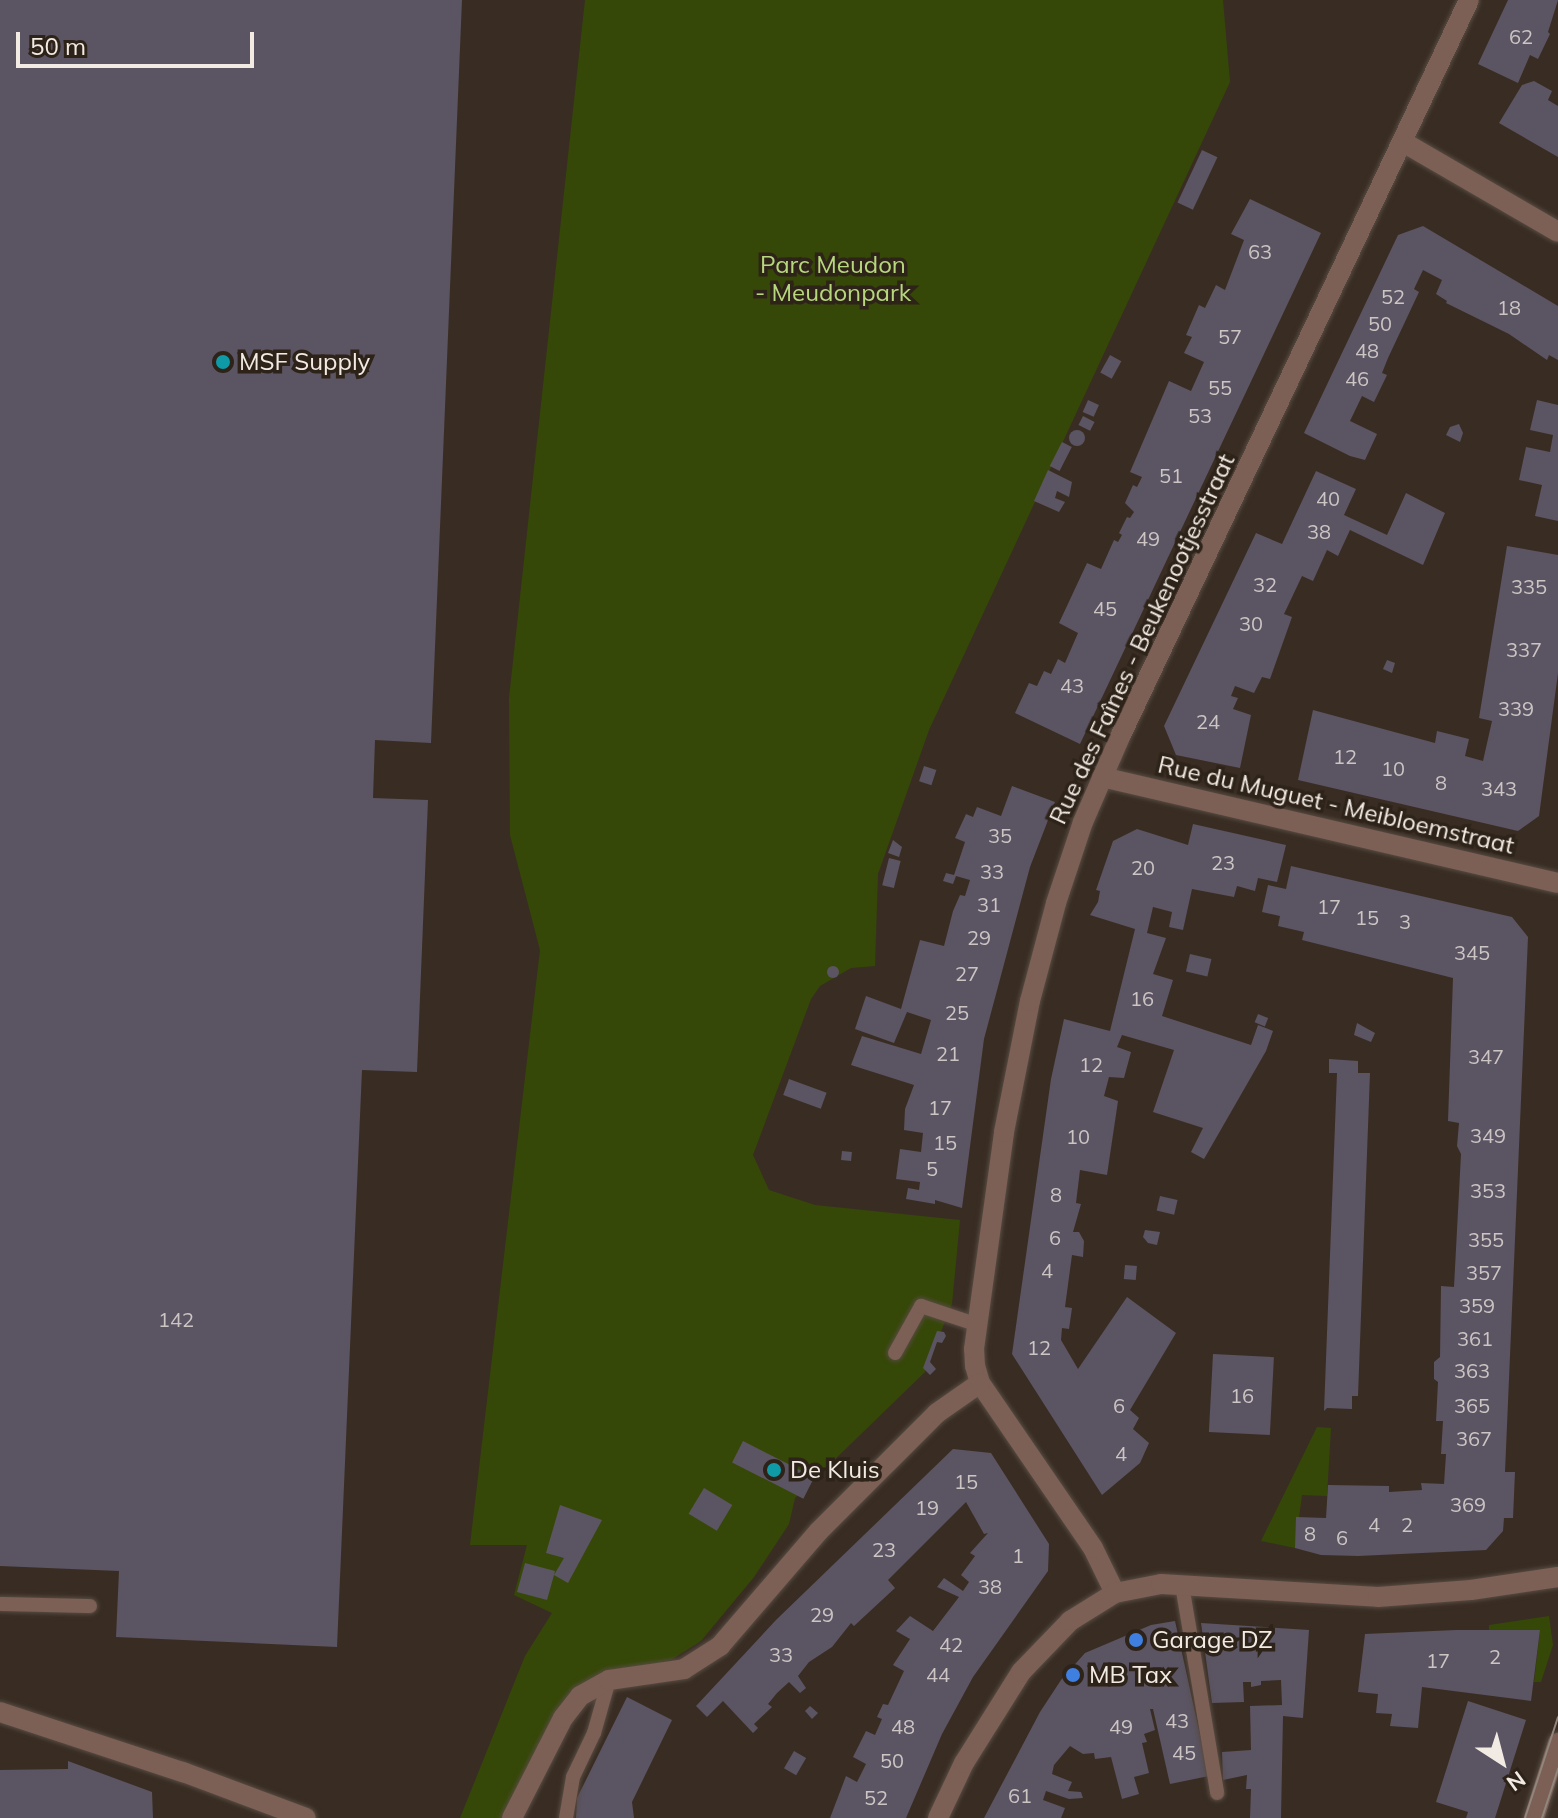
<!DOCTYPE html>
<meta charset="utf-8">
<style>
body{margin:0}
#map{position:relative;width:1558px;height:1818px;overflow:hidden;background:#392d23;font-family:Mulish,sans-serif}
div>[style]{position:absolute}
.green>*{inset:0;background:#364808}
.building>*{inset:0;background:#5b5462;transform-origin:0 0}
.round{border-radius:50%}
.roads{filter:drop-shadow(0 0 2px #574b42) drop-shadow(0 0 2px #574b42)}
.lane>*{height:14px;margin:-7px;padding:0 7px;transform-origin:7px;border-radius:7px;background:#7c5f55}
.street>*{height:20px;margin:-10px;padding:0 10px;transform-origin:10px;border-radius:10px;background:#7c5f55}
.tram>*{height:2px;margin:-1px;padding:0 1px;transform-origin:1px;border-radius:1px;background:#90867d}
.dots>*{width:22px;height:22px;translate:-50% -50%;box-sizing:border-box;border:4px solid #2e2319;border-radius:50%}
span{translate:-50% -50%;white-space:nowrap;text-align:center;line-height:1.15;-webkit-text-stroke:7px #2e2319;paint-order:stroke}
.number-label{font-size:20px;color:#ccc5c4}
.number-label span{-webkit-text-stroke-width:0}
.park-label{font-size:24px;color:#b7d77d}
.poi-label{font-size:24px;color:#f2ebe4}
.left{translate:0 -50%;text-align:left}
.street-label{font-size:24px;color:#f2ebe4}
.north{position:absolute;left:1462px;top:1722px;width:80px;height:80px;-webkit-text-stroke:6px #2e2319;paint-order:stroke;rotate:144deg;font-size:22px;font-weight:700;line-height:32px;text-align:center;color:#f2ebe4}
.north::after{content:'';display:block;margin:auto;width:28px;height:36px;background:#f2ebe4;clip-path:polygon(50% 0,100% 100%,50% 72%,0 100%)}
.scale{position:absolute;left:16px;top:32px;width:238px;height:36px;box-sizing:border-box;border:4px solid #f2ebe4;border-top:0;padding-left:10px;font-size:24px;line-height:28px;white-space:nowrap;color:#f2ebe4;-webkit-text-stroke:6px #2e2319;paint-order:stroke}
</style>
<div id="map">
<div class="green">
<i style="clip-path:polygon(585px 0,1223px 0,1230px 82px,929px 730px,878px 874px,875px 966px,851px 968px,820px 986px,811px 999px,753px 1155px,769px 1190px,815px 1205px,960px 1220px,952px 1304px,925px 1372px,795px 1498px,789px 1524px,754px 1577px,701px 1641px,671px 1660px,601px 1675px,571px 1691px,506px 1818px,460px 1818px,525px 1656px,552px 1613px,514px 1595px,527px 1545px,470px 1545px,540px 950px,510px 835px,509px 698px)"></i>
<i style="clip-path:polygon(1317px 1427px,1331px 1428px,1327px 1496px,1302px 1495px,1295px 1548px,1261px 1541px)"></i>
<i style="clip-path:polygon(1549px 1616px,1553px 1645px,1541px 1682px,1534px 1682px,1540px 1630px,1489px 1630px,1489px 1625px)"></i>
</div>
<div class="building">
<i style="clip-path:polygon(0 0,462px 0,431px 743px,375px 740px,373px 798px,428px 800px,417px 1072px,362px 1070px,337px 1647px,116px 1637px,119px 1571px,0 1566px)"></i>
<i style="clip-path:polygon(1508px 0,1558px 0,1548px 32px,1550px 34px,1538px 59px,1530px 55px,1518px 83px,1478px 64px)"></i>
<i style="clip-path:polygon(1534px 81px,1552px 91px,1548px 100px,1558px 106px,1558px 157px,1499px 123px,1522px 85px)"></i>
<i style="left:1202px;top:150px;width:17px;height:58px;rotate:25deg"></i>
<i style="clip-path:polygon(1250px 199px,1321px 233px,1080px 744px,1015px 713px,1029px 683px,1037px 686px,1044px 671px,1051px 674px,1058px 659px,1065px 663px,1078px 633px,1059px 623px,1087px 563px,1101px 569px,1114px 540px,1118px 542px,1122px 535px,1119px 533px,1127px 517px,1130px 518px,1134px 512px,1125px 503px,1133px 485px,1137px 487px,1142px 477px,1130px 472px,1169px 381px,1191px 391px,1204px 362px,1184px 353px,1192px 337px,1186px 335px,1199px 305px,1205px 308px,1216px 285px,1225px 290px,1244px 240px,1231px 234px)"></i>
<i style="clip-path:polygon(1423px 226px,1558px 306px,1558px 360px,1549px 355px,1547px 360px,1509px 334px,1446px 303px,1447px 301px,1436px 294px,1442px 280px,1423px 270px,1414px 289px,1419px 292px,1388px 358px,1382px 373px,1387px 375px,1374px 402px,1362px 396px,1350px 421px,1377px 434px,1365px 460px,1350px 456px,1304px 433px,1398px 235px)"></i>
<i style="left:1110px;top:355px;width:13px;height:20px;rotate:29deg"></i>
<i style="left:1088px;top:400px;width:12px;height:13px;rotate:24deg"></i>
<i style="clip-path:polygon(1537px 400px,1558px 405px,1558px 521px,1535px 516px,1542px 485px,1519px 480px,1526px 447px,1550px 452px,1553px 435px,1530px 430px)"></i>
<i style="left:1083px;top:416px;width:13px;height:10px;rotate:27deg"></i>
<i style="clip-path:polygon(1459px 424px,1463px 433px,1460px 442px,1446px 435px,1450px 427px)"></i>
<i class="round" style="left:1069px;top:430px;width:16px;height:16px"></i>
<i style="left:1062px;top:442px;width:11px;height:27px;rotate:27deg"></i>
<i style="clip-path:polygon(1048px 470px,1072px 482px,1069px 497px,1057px 491px,1055px 498px,1065px 502px,1059px 512px,1034px 501px)"></i>
<i style="clip-path:polygon(1316px 471px,1356px 489px,1344px 515px,1387px 535px,1406px 493px,1445px 513px,1423px 565px,1350px 530px,1338px 556px,1327px 550px,1313px 581px,1302px 576px,1284px 614px,1292px 617px,1270px 679px,1262px 677px,1254px 693px,1235px 686px,1231px 696px,1238px 698px,1233px 709px,1251px 715px,1240px 768px,1176px 755px,1164px 726px,1256px 533px,1282px 544px)"></i>
<i style="clip-path:polygon(1507px 546px,1558px 555px,1558px 673px,1539px 816px,1518px 831px,1298px 780px,1313px 710px,1435px 743px,1437px 731px,1469px 739px,1465px 756px,1483px 761px,1492px 721px,1479px 718px)"></i>
<i style="clip-path:polygon(1387px 660px,1395px 663px,1392px 673px,1383px 669px)"></i>
<i style="left:924px;top:766px;width:13px;height:16px;rotate:18deg"></i>
<i style="clip-path:polygon(1012px 786px,1055px 802px,1030px 867px,984px 1039px,962px 1208px,935px 1200px,935px 1204px,906px 1199px,908px 1188px,919px 1190px,920px 1182px,896px 1179px,900px 1149px,921px 1152px,923px 1133px,904px 1130px,905px 1109px,914px 1085px,851px 1065px,862px 1036px,921px 1054px,931px 1020px,907px 1012px,894px 1043px,855px 1029px,866px 996px,901px 1009px,920px 940px,944px 946px,953px 911px,960px 895px,965px 896px,970px 880px,956px 876px,953px 884px,943px 881px,946px 873px,954px 875px,965px 842px,955px 838px,966px 814px,973px 817px,977px 807px,1001px 816px)"></i>
<i style="clip-path:polygon(1193px 824px,1286px 845px,1277px 882px,1258px 878px,1255px 891px,1237px 886px,1234px 897px,1192px 889px,1183px 930px,1169px 927px,1172px 912px,1153px 907px,1147px 933px,1166px 938px,1153px 974px,1173px 980px,1162px 1016px,1251px 1045px,1258px 1025px,1273px 1031px,1266px 1051px,1204px 1159px,1191px 1152px,1203px 1128px,1153px 1112px,1174px 1050px,1122px 1035px,1117px 1047px,1131px 1052px,1124px 1078px,1109px 1077px,1104px 1096px,1118px 1101px,1107px 1175px,1080px 1170px,1076px 1203px,1081px 1204px,1073px 1232px,1079px 1232px,1084px 1241px,1083px 1257px,1072px 1255px,1065px 1307px,1072px 1308px,1069px 1329px,1062px 1328px,1061px 1340px,1078px 1369px,1127px 1297px,1176px 1333px,1130px 1410px,1139px 1418px,1133px 1429px,1149px 1443px,1140px 1463px,1102px 1495px,1012px 1354px,1051px 1079px,1064px 1019px,1110px 1031px,1135px 929px,1090px 915px,1098px 902px,1100px 891px,1096px 890px,1113px 841px,1137px 829px,1188px 845px)"></i>
<i style="clip-path:polygon(893px 840px,902px 847px,899px 857px,888px 853px)"></i>
<i style="left:889px;top:858px;width:12px;height:28px;rotate:14deg"></i>
<i style="clip-path:polygon(1291px 866px,1512px 917px,1528px 937px,1505px 1472px,1515px 1472px,1513px 1518px,1504px 1518px,1503px 1531px,1486px 1550px,1358px 1556px,1321px 1555px,1295px 1548px,1296px 1517px,1326px 1518px,1328px 1485px,1389px 1486px,1389px 1492px,1422px 1490px,1421px 1483px,1444px 1484px,1446px 1454px,1441px 1454px,1443px 1421px,1436px 1421px,1438px 1382px,1434px 1379px,1434px 1362px,1440px 1357px,1441px 1286px,1454px 1287px,1461px 1154px,1457px 1146px,1459px 1123px,1448px 1121px,1453px 978px,1302px 940px,1304px 932px,1278px 926px,1280px 916px,1262px 912px,1268px 885px,1286px 889px)"></i>
<i style="left:1190px;top:954px;width:22px;height:18px;rotate:13deg"></i>
<i class="round" style="left:827px;top:966px;width:12px;height:12px"></i>
<i style="left:1258px;top:1014px;width:11px;height:9px;rotate:22deg"></i>
<i style="clip-path:polygon(1357px 1023px,1375px 1033px,1371px 1042px,1354px 1035px)"></i>
<i style="clip-path:polygon(1329px 1059px,1358px 1061px,1358px 1073px,1370px 1073px,1358px 1396px,1352px 1396px,1352px 1409px,1327px 1408px,1324px 1411px,1337px 1073px,1329px 1073px)"></i>
<i style="left:789px;top:1079px;width:40px;height:17px;rotate:20deg"></i>
<i style="left:842px;top:1151px;width:10px;height:9px;rotate:6deg"></i>
<i style="left:1160px;top:1196px;width:18px;height:15px;rotate:13deg"></i>
<i style="clip-path:polygon(1145px 1230px,1160px 1232px,1157px 1245px,1148px 1243px,1143px 1237px)"></i>
<i style="left:1125px;top:1265px;width:12px;height:14px;rotate:5deg"></i>
<i style="clip-path:polygon(937px 1331px,944px 1332px,946px 1336px,942px 1343px,937px 1342px,930px 1362px,936px 1369px,930px 1375px,923px 1368px)"></i>
<i style="left:1213px;top:1354px;width:61px;height:78px;rotate:3deg"></i>
<i style="left:743px;top:1441px;width:80px;height:24px;rotate:27deg"></i>
<i style="clip-path:polygon(953px 1449px,991px 1453px,1049px 1544px,1048px 1571px,973px 1677px,942px 1734px,906px 1818px,830px 1818px,846px 1776px,857px 1782px,866px 1764px,853px 1757px,866px 1731px,875px 1735px,882px 1719px,877px 1717px,883px 1704px,888px 1705px,904px 1671px,893px 1665px,910px 1639px,896px 1631px,910px 1616px,933px 1631px,959px 1597px,937px 1587px,944px 1578px,963px 1591px,969px 1582px,961px 1575px,975px 1556px,970px 1553px,988px 1533px,984px 1534px,966px 1502px,888px 1580px,895px 1588px,854px 1626px,851px 1623px,832px 1647px,809px 1662px,798px 1676px,806px 1688px,800px 1693px,789px 1682px,777px 1693px,768px 1704px,772px 1707px,754px 1724px,758px 1728px,753px 1733px,723px 1701px,707px 1717px,696px 1706px,776px 1620px)"></i>
<i style="left:704px;top:1488px;width:33px;height:30px;rotate:31deg"></i>
<i style="clip-path:polygon(560px 1505px,602px 1520px,568px 1583px,554px 1575px,547px 1600px,517px 1592px,525px 1563px,555px 1571px,554px 1575px,564px 1558px,546px 1553px)"></i>
<i style="clip-path:polygon(1175px 1621px,1209px 1776px,1170px 1784px,1153px 1709px,1150px 1709px,1155px 1730px,1144px 1734px,1147px 1742px,1142px 1743px,1149px 1773px,1134px 1777px,1139px 1794px,1122px 1799px,1111px 1757px,1095px 1759px,1094px 1753px,1083px 1754px,1070px 1746px,1054px 1765px,1052px 1774px,1072px 1782px,1068px 1791px,1081px 1792px,1083px 1798px,1069px 1799px,1046px 1791px,1043px 1800px,1065px 1808px,1061px 1818px,984px 1818px,1040px 1712px,1061px 1680px,1085px 1653px,1151px 1625px)"></i>
<i style="clip-path:polygon(1201px 1623px,1309px 1630px,1303px 1718px,1283px 1716px,1281px 1818px,1250px 1818px,1251px 1789px,1246px 1789px,1247px 1775px,1223px 1780px,1222px 1752px,1251px 1750px,1250px 1706px,1282px 1705px,1281px 1680px,1261px 1681px,1261px 1685px,1251px 1687px,1251px 1682px,1243px 1682px,1244px 1702px,1212px 1703px)"></i>
<i style="clip-path:polygon(1456px 1630px,1540px 1630px,1531px 1701px,1422px 1687px,1418px 1728px,1390px 1726px,1392px 1714px,1376px 1713px,1378px 1694px,1358px 1692px,1365px 1634px)"></i>
<i style="clip-path:polygon(627px 1697px,672px 1720px,632px 1802px,634px 1818px,576px 1818px,577px 1798px)"></i>
<i style="clip-path:polygon(1468px 1701px,1526px 1720px,1495px 1818px,1466px 1818px,1468px 1812px,1436px 1802px)"></i>
<i style="clip-path:polygon(810px 1706px,818px 1713px,812px 1719px,805px 1711px)"></i>
<i style="left:794px;top:1751px;width:14px;height:20px;rotate:30deg"></i>
<i style="clip-path:polygon(68px 1761px,152px 1792px,153px 1818px,0 1818px,0 1770px,68px 1769px)"></i>
</div>
<div class="roads">
<div class="lane">
<i style="left:895px;top:1353px;width:54px;rotate:-61deg"></i>
<i style="left:921px;top:1306px;width:60px;rotate:18.4deg"></i>
<i style="left:1182px;top:1585px;width:211px;rotate:80.4deg"></i>
<i style="left:0;top:1604px;width:90px;rotate:1.3deg"></i>
<i style="left:566px;top:1818px;width:42px;rotate:-80.3deg"></i>
<i style="left:573px;top:1777px;width:49px;rotate:-64.5deg"></i>
<i style="left:594px;top:1733px;width:55px;rotate:-74.2deg"></i>
</div>
<div class="street">
<i style="left:1403px;top:142px;width:179px;rotate:30.1deg"></i>
<i style="left:1102px;top:777px;width:468px;rotate:13.1deg"></i>
<i style="left:1115px;top:1593px;width:50px;rotate:-116.1deg"></i>
<i style="left:1093px;top:1548px;width:200px;rotate:-124.4deg"></i>
<i style="left:980px;top:1383px;width:18px;rotate:-106deg"></i>
<i style="left:975px;top:1366px;width:17px;rotate:-93deg"></i>
<i style="left:974px;top:1349px;width:219px;rotate:-82.1deg"></i>
<i style="left:1004px;top:1132px;width:134px;rotate:-78.8deg"></i>
<i style="left:1030px;top:1001px;width:101px;rotate:-75.1deg"></i>
<i style="left:1056px;top:903px;width:85px;rotate:-71.6deg"></i>
<i style="left:1083px;top:822px;width:93px;rotate:-66.5deg"></i>
<i style="left:1120px;top:737px;width:815px;rotate:-64.66deg"></i>
<i style="left:0;top:1712px;width:193px;rotate:18.2deg"></i>
<i style="left:183px;top:1772px;width:131px;rotate:20.5deg"></i>
<i style="left:512px;top:1818px;width:112px;rotate:-63deg"></i>
<i style="left:563px;top:1718px;width:28px;rotate:-52deg"></i>
<i style="left:580px;top:1696px;width:33px;rotate:-29deg"></i>
<i style="left:609px;top:1680px;width:76px;rotate:-8.3deg"></i>
<i style="left:684px;top:1669px;width:43px;rotate:-32.6deg"></i>
<i style="left:720px;top:1646px;width:150px;rotate:-49.3deg"></i>
<i style="left:818px;top:1532px;width:168px;rotate:-45deg"></i>
<i style="left:937px;top:1413px;width:52px;rotate:-34.9deg"></i>
<i style="left:938px;top:1818px;width:61px;rotate:-64.7deg"></i>
<i style="left:964px;top:1763px;width:107px;rotate:-57.9deg"></i>
<i style="left:1021px;top:1672px;width:71px;rotate:-46.1deg"></i>
<i style="left:1070px;top:1621px;width:53px;rotate:-31.9deg"></i>
<i style="left:1115px;top:1593px;width:47px;rotate:-11.1deg"></i>
<i style="left:1161px;top:1584px;width:217px;rotate:3.4deg"></i>
<i style="left:1378px;top:1597px;width:93px;rotate:-4.3deg"></i>
<i style="left:1471px;top:1590px;width:88px;rotate:-8.5deg"></i>
<i style="left:1534px;top:1818px;width:79px;rotate:-72.3deg"></i>
</div>
</div>
<div class="tram">
<i style="left:1525px;top:1818px;width:106px;rotate:-71.9deg"></i>
<i style="left:1542px;top:1818px;width:52px;rotate:-71.9deg"></i>
</div>
<div class="dots">
<i style="left:223px;top:362px;background:#0f9aa8"></i>
<i style="left:774px;top:1470px;background:#0f9aa8"></i>
<i style="left:1136px;top:1640px;background:#3f7fe0"></i>
<i style="left:1073px;top:1675px;background:#3f7fe0"></i>
</div>
<div class="number-label">
<span style="left:1521px;top:36px">62</span>
<span style="left:1260px;top:251px">63</span>
<span style="left:1393px;top:296px">52</span>
<span style="left:1509px;top:307px">18</span>
<span style="left:1380px;top:323px">50</span>
<span style="left:1230px;top:336px">57</span>
<span style="left:1367px;top:350px">48</span>
<span style="left:1357px;top:378px">46</span>
<span style="left:1220px;top:387px">55</span>
<span style="left:1200px;top:415px">53</span>
<span style="left:1171px;top:475px">51</span>
<span style="left:1328px;top:498px">40</span>
<span style="left:1319px;top:531px">38</span>
<span style="left:1148px;top:538px">49</span>
<span style="left:1265px;top:584px">32</span>
<span style="left:1529px;top:586px">335</span>
<span style="left:1105px;top:608px">45</span>
<span style="left:1251px;top:623px">30</span>
<span style="left:1524px;top:649px">337</span>
<span style="left:1072px;top:685px">43</span>
<span style="left:1516px;top:708px">339</span>
<span style="left:1208px;top:721px">24</span>
<span style="left:1345px;top:756px">12</span>
<span style="left:1393px;top:768px">10</span>
<span style="left:1441px;top:782px">8</span>
<span style="left:1499px;top:788px">343</span>
<span style="left:1000px;top:835px">35</span>
<span style="left:1223px;top:862px">23</span>
<span style="left:1143px;top:867px">20</span>
<span style="left:992px;top:871px">33</span>
<span style="left:989px;top:904px">31</span>
<span style="left:1329px;top:906px">17</span>
<span style="left:1367px;top:917px">15</span>
<span style="left:1405px;top:921px">3</span>
<span style="left:979px;top:937px">29</span>
<span style="left:1472px;top:952px">345</span>
<span style="left:967px;top:973px">27</span>
<span style="left:1142px;top:998px">16</span>
<span style="left:957px;top:1012px">25</span>
<span style="left:948px;top:1053px">21</span>
<span style="left:1486px;top:1056px">347</span>
<span style="left:1091px;top:1064px">12</span>
<span style="left:940px;top:1107px">17</span>
<span style="left:1488px;top:1135px">349</span>
<span style="left:1078px;top:1136px">10</span>
<span style="left:945px;top:1142px">15</span>
<span style="left:932px;top:1168px">5</span>
<span style="left:1488px;top:1190px">353</span>
<span style="left:1056px;top:1194px">8</span>
<span style="left:1055px;top:1237px">6</span>
<span style="left:1486px;top:1239px">355</span>
<span style="left:1047px;top:1270px">4</span>
<span style="left:1484px;top:1272px">357</span>
<span style="left:1477px;top:1305px">359</span>
<span style="left:176px;top:1319px">142</span>
<span style="left:1475px;top:1338px">361</span>
<span style="left:1039px;top:1347px">12</span>
<span style="left:1472px;top:1370px">363</span>
<span style="left:1242px;top:1395px">16</span>
<span style="left:1119px;top:1405px">6</span>
<span style="left:1472px;top:1405px">365</span>
<span style="left:1474px;top:1438px">367</span>
<span style="left:1121px;top:1453px">4</span>
<span style="left:966px;top:1481px">15</span>
<span style="left:1468px;top:1504px">369</span>
<span style="left:927px;top:1507px">19</span>
<span style="left:1374px;top:1524px">4</span>
<span style="left:1407px;top:1524px">2</span>
<span style="left:1310px;top:1533px">8</span>
<span style="left:1342px;top:1537px">6</span>
<span style="left:884px;top:1549px">23</span>
<span style="left:1018px;top:1555px">1</span>
<span style="left:990px;top:1586px">38</span>
<span style="left:822px;top:1614px">29</span>
<span style="left:951px;top:1644px">42</span>
<span style="left:781px;top:1654px">33</span>
<span style="left:1495px;top:1656px">2</span>
<span style="left:1438px;top:1660px">17</span>
<span style="left:938px;top:1674px">44</span>
<span style="left:1177px;top:1720px">43</span>
<span style="left:903px;top:1726px">48</span>
<span style="left:1121px;top:1726px">49</span>
<span style="left:1184px;top:1752px">45</span>
<span style="left:892px;top:1760px">50</span>
<span style="left:1020px;top:1795px">61</span>
<span style="left:876px;top:1797px">52</span>
</div>
<div class="park-label">
<span style="left:833px;top:279px">Parc Meudon<br>- Meudonpark</span>
</div>
<div class="poi-label">
<span class="left" style="left:239px;top:362px">MSF Supply</span>
<span class="left" style="left:790px;top:1470px">De Kluis</span>
<span class="left" style="left:1152px;top:1640px">Garage DZ</span>
<span class="left" style="left:1089px;top:1675px">MB Tax</span>
</div>
<div class="street-label">
<span style="left:1142px;top:639px;rotate:-65deg">Rue des Faînes - Beukenootjesstraat</span>
<span style="left:1336px;top:805px;rotate:13deg">Rue du Muguet - Meibloemstraat</span>
</div>
<div class="north">N</div>
<div class="scale">50 m</div>
</div>
